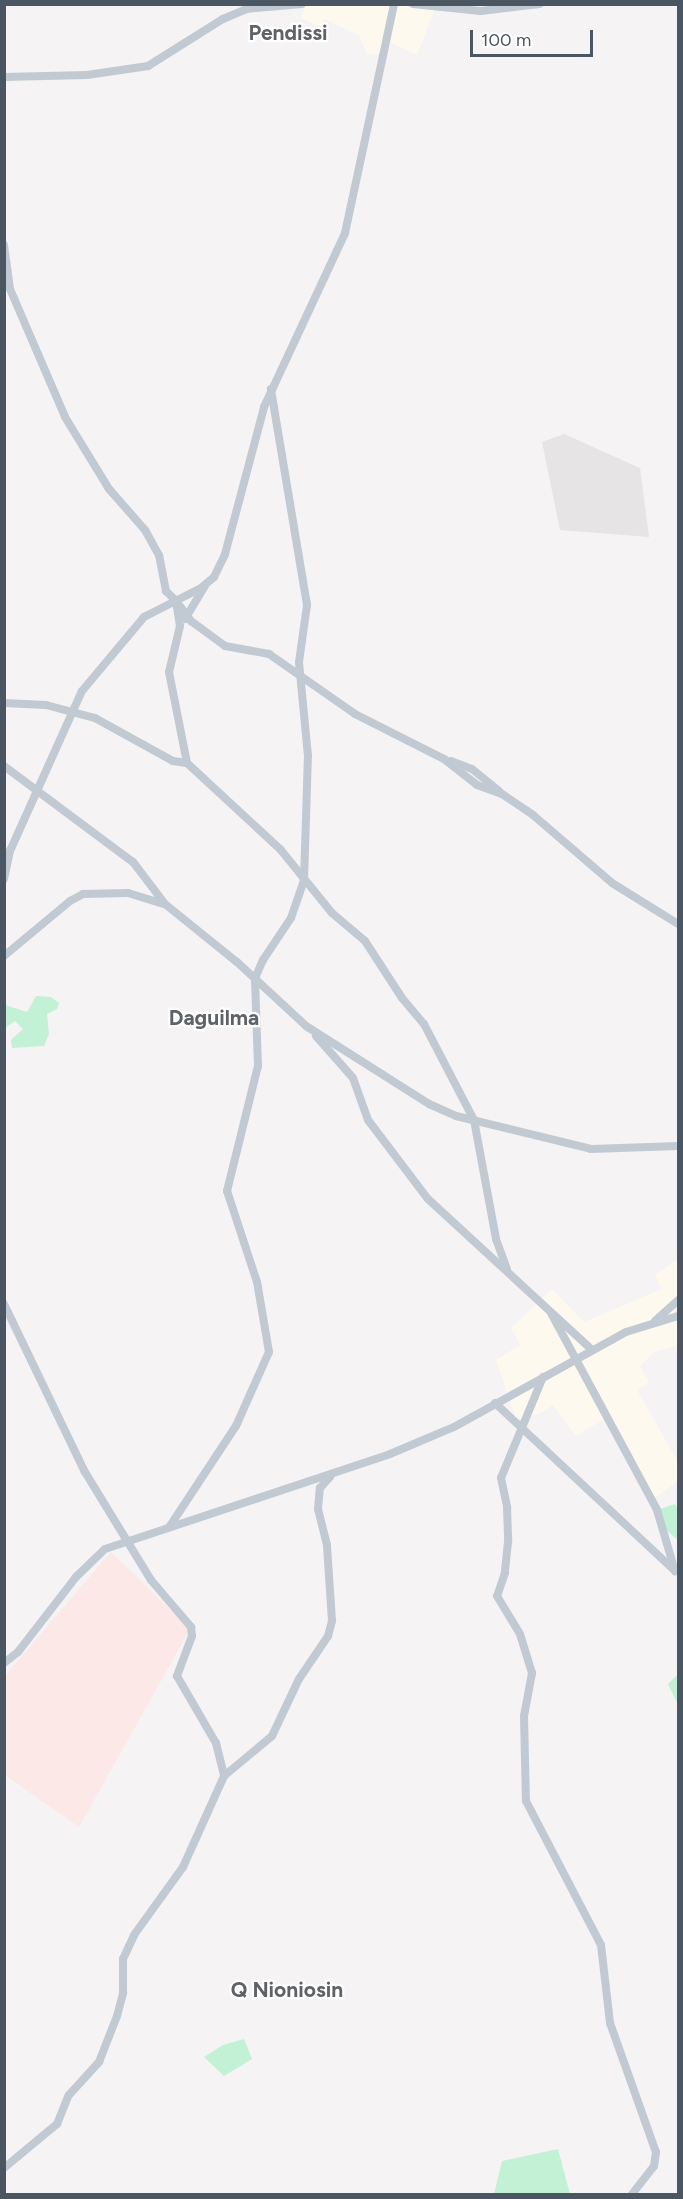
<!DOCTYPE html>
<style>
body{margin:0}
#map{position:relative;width:683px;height:2199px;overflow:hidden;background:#f5f3f3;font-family:Figtree,sans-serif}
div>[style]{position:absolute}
.commercial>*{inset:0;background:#fdf9ef}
.education>*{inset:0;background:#e6e4e5}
.medical>*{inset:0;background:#fce8e6}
.green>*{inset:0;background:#c3f1d5}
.street>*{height:8px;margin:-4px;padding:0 4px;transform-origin:4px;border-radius:4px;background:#c1cad2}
span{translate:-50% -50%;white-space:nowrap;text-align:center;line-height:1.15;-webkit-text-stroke:4.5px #fff;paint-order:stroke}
.quarter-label{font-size:21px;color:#5f6368;font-weight:700}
.frame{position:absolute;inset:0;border:6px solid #4a5661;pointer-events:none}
.scale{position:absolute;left:470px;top:30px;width:123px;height:27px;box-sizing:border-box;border:3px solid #4a5661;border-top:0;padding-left:8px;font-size:18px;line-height:21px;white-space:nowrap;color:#4a5661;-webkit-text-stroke:4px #fff;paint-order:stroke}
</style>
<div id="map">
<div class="commercial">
<i style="clip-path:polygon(430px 4px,435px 9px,417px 55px,386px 41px,383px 53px,367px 55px,359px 35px,324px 19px,321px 27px,301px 18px,306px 5px)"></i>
<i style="clip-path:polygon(678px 1259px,678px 1300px,672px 1306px,678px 1322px,678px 1346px,654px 1352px,640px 1366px,649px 1382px,637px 1390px,678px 1462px,678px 1481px,652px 1500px,607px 1417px,576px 1436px,553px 1405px,539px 1414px,516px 1419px,496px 1360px,520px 1345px,511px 1328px,552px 1289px,584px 1322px,662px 1289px,655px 1275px)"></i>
</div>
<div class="education">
<i style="clip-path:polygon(564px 434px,640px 468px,649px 537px,560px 530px,542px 442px)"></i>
</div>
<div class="medical">
<i style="clip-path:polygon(111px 1552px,190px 1629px,79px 1827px,5px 1775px,5px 1676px)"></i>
</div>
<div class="green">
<i style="clip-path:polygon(36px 996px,51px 997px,59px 1003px,57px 1009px,47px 1014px,49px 1034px,44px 1046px,12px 1048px,11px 1040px,23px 1029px,15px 1021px,5px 1028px,5px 1005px,27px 1012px)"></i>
<i style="clip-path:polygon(675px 1504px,678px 1508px,678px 1540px,665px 1529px,657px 1510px)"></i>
<i style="clip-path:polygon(678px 1674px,678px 1705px,668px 1684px)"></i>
<i style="clip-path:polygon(244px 2039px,252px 2059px,224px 2076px,204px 2057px,223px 2045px)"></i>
<i style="clip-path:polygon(558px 2149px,570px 2194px,494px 2194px,502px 2161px)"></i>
</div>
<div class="street">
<i style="left:413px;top:4px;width:68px;rotate:5.9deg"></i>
<i style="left:481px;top:11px;width:59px;rotate:-6.8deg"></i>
<i style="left:4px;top:77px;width:83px;rotate:-1.4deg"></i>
<i style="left:87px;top:75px;width:62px;rotate:-8.4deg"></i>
<i style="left:148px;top:66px;width:89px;rotate:-32.1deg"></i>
<i style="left:223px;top:19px;width:25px;rotate:-23deg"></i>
<i style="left:246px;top:9px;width:56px;rotate:-5.1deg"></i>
<i style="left:4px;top:245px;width:44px;rotate:82.2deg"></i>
<i style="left:10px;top:289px;width:139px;rotate:66.7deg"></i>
<i style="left:65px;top:417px;width:84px;rotate:58.6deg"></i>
<i style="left:109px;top:489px;width:55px;rotate:48.7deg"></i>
<i style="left:145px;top:530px;width:29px;rotate:61deg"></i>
<i style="left:159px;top:555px;width:37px;rotate:79deg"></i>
<i style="left:166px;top:591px;width:14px;rotate:45deg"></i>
<i style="left:176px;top:601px;width:25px;rotate:81deg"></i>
<i style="left:180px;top:626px;width:47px;rotate:103.4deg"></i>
<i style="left:169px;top:672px;width:93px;rotate:78.8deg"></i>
<i style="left:187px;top:763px;width:127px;rotate:42.8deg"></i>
<i style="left:280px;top:849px;width:82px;rotate:50.9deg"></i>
<i style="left:332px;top:913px;width:43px;rotate:40.3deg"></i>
<i style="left:365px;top:941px;width:68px;rotate:57deg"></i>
<i style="left:402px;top:998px;width:34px;rotate:50deg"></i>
<i style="left:424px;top:1024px;width:108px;rotate:62.5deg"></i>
<i style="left:474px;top:1120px;width:121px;rotate:79.5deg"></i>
<i style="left:496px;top:1239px;width:32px;rotate:70deg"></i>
<i style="left:180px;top:606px;width:19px;rotate:54deg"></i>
<i style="left:191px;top:621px;width:42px;rotate:36.3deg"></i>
<i style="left:225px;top:646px;width:45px;rotate:10.3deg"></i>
<i style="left:269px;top:654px;width:105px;rotate:34.9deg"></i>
<i style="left:355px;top:714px;width:100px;rotate:26.8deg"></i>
<i style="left:444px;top:759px;width:42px;rotate:38.2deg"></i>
<i style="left:477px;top:785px;width:27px;rotate:20deg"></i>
<i style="left:502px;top:794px;width:37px;rotate:34deg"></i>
<i style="left:533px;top:815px;width:104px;rotate:40.7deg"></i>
<i style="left:612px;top:883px;width:78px;rotate:31.8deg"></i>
<i style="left:185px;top:619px;width:39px;rotate:-59deg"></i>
<i style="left:4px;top:703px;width:42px;rotate:2.7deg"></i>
<i style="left:46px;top:705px;width:51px;rotate:14.9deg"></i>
<i style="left:95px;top:718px;width:89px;rotate:28.9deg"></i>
<i style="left:173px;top:761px;width:14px;rotate:8deg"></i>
<i style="left:451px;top:761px;width:22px;rotate:21deg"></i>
<i style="left:472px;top:769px;width:35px;rotate:39deg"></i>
<i style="left:4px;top:766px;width:161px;rotate:36.7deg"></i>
<i style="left:133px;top:862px;width:53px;rotate:52.7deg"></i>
<i style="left:165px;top:904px;width:92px;rotate:38.9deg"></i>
<i style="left:237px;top:962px;width:94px;rotate:42.8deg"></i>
<i style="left:306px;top:1026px;width:146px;rotate:32.4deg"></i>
<i style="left:429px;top:1104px;width:30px;rotate:24deg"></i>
<i style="left:456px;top:1116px;width:139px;rotate:13.7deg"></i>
<i style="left:591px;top:1149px;width:87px;rotate:-2deg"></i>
<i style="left:4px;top:879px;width:29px;rotate:-78deg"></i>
<i style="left:10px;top:851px;width:175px;rotate:-65.8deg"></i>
<i style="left:82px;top:691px;width:97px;rotate:-50deg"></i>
<i style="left:144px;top:617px;width:64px;rotate:-27deg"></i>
<i style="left:201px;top:588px;width:17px;rotate:-40deg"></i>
<i style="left:214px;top:577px;width:25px;rotate:-64deg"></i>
<i style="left:225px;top:554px;width:152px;rotate:-75.1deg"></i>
<i style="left:264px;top:407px;width:192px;rotate:-65deg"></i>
<i style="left:345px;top:233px;width:234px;rotate:-77.9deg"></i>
<i style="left:4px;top:956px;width:86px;rotate:-39.8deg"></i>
<i style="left:70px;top:901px;width:15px;rotate:-28deg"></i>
<i style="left:83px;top:894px;width:45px;rotate:-1.3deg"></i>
<i style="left:128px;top:893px;width:37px;rotate:17deg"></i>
<i style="left:316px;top:1036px;width:56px;rotate:48.6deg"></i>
<i style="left:353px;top:1078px;width:45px;rotate:70.3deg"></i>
<i style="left:368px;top:1120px;width:99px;rotate:52.8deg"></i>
<i style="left:428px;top:1199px;width:223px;rotate:42.6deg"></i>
<i style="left:4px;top:1304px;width:187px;rotate:64.3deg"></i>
<i style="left:85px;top:1472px;width:127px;rotate:58.6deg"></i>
<i style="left:151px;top:1580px;width:62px;rotate:49.6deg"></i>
<i style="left:191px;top:1627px;width:9px;rotate:84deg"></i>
<i style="left:192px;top:1636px;width:43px;rotate:110.6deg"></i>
<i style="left:177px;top:1676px;width:78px;rotate:59.8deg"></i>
<i style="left:216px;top:1743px;width:34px;rotate:76deg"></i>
<i style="left:551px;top:1313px;width:224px;rotate:61.7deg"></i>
<i style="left:657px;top:1510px;width:64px;rotate:73.6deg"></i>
<i style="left:655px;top:1321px;width:31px;rotate:-42deg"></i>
<i style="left:543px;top:1377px;width:109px;rotate:112.6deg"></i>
<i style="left:501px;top:1478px;width:30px;rotate:78deg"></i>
<i style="left:507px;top:1507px;width:35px;rotate:88deg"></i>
<i style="left:508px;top:1542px;width:31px;rotate:96deg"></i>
<i style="left:505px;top:1573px;width:24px;rotate:109deg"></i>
<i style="left:497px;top:1596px;width:44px;rotate:58.8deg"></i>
<i style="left:520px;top:1634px;width:41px;rotate:72.9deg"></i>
<i style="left:532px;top:1673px;width:44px;rotate:100.5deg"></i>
<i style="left:524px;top:1716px;width:85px;rotate:88.7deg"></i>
<i style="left:526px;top:1801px;width:162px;rotate:62.5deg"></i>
<i style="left:601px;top:1945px;width:79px;rotate:83.4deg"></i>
<i style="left:610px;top:2023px;width:137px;rotate:70.4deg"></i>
<i style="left:656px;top:2152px;width:14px;rotate:98deg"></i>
<i style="left:654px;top:2166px;width:36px;rotate:128deg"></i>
<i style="left:495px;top:1403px;width:245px;rotate:43deg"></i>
<i style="left:170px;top:1526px;width:120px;rotate:-56.6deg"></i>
<i style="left:236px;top:1426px;width:81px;rotate:-66deg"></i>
<i style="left:269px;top:1352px;width:71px;rotate:-99.7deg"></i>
<i style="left:257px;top:1282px;width:96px;rotate:-108.2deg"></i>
<i style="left:227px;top:1191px;width:129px;rotate:-76.1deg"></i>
<i style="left:258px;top:1066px;width:88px;rotate:-92deg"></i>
<i style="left:255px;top:978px;width:20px;rotate:-66deg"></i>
<i style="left:263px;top:960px;width:50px;rotate:-56.3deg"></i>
<i style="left:291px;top:918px;width:39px;rotate:-71deg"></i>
<i style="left:304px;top:881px;width:125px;rotate:-88.2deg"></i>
<i style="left:308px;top:756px;width:94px;rotate:-95.5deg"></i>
<i style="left:299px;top:662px;width:58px;rotate:-82deg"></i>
<i style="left:307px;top:605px;width:219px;rotate:-99.5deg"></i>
<i style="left:4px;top:1663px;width:18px;rotate:-38deg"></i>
<i style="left:18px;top:1652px;width:95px;rotate:-52.3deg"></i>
<i style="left:76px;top:1577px;width:40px;rotate:-44deg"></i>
<i style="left:105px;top:1549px;width:300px;rotate:-18.4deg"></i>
<i style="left:390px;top:1454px;width:69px;rotate:-22.9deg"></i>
<i style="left:454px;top:1427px;width:196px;rotate:-28.9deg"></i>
<i style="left:626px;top:1332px;width:54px;rotate:-17.1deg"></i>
<i style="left:4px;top:2168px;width:69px;rotate:-39.7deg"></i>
<i style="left:57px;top:2124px;width:31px;rotate:-68deg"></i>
<i style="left:69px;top:2095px;width:45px;rotate:-47.7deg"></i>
<i style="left:99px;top:2062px;width:49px;rotate:-68.6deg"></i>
<i style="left:117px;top:2016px;width:24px;rotate:-75deg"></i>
<i style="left:123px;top:1993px;width:34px;rotate:-90deg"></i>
<i style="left:123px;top:1959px;width:26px;rotate:-65deg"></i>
<i style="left:134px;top:1935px;width:84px;rotate:-54.2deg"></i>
<i style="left:183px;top:1867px;width:100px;rotate:-65.7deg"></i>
<i style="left:224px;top:1776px;width:62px;rotate:-39.8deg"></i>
<i style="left:272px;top:1736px;width:63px;rotate:-64.7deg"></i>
<i style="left:299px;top:1679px;width:52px;rotate:-56deg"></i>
<i style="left:328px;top:1636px;width:16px;rotate:-75deg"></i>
<i style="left:332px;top:1621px;width:76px;rotate:-93.8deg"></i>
<i style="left:327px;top:1545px;width:37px;rotate:-104deg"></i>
<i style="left:318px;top:1509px;width:21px;rotate:-85deg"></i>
<i style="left:320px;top:1488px;width:15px;rotate:-48deg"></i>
</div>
<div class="quarter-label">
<span style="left:288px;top:33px">Pendissi</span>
<span style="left:214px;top:1018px">Daguilma</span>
<span style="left:287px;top:1990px">Q Nioniosin</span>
</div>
<div class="frame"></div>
<div class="scale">100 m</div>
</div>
